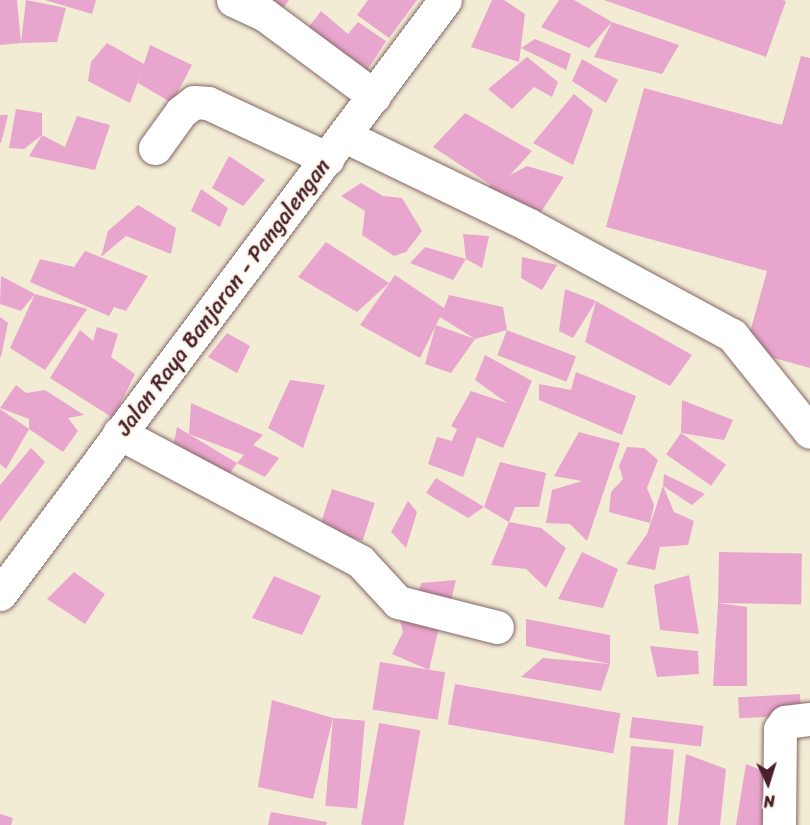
<!DOCTYPE html>
<style>
body{margin:0}
#map{position:relative;width:810px;height:825px;overflow:hidden;background:#f2ecd5;font-family:Sriracha,sans-serif}
div>[style]{position:absolute}
.building>*{inset:0;background:#e8a5cd;transform-origin:0 0}
.roads{filter:drop-shadow(0 0 2px #856766) drop-shadow(0 0 2px #856766)}
.minor>*{height:33px;margin:-16.5px;padding:0 16.5px;transform-origin:16.5px;border-radius:16.5px;background:#fff}
.major>*{height:33px;margin:-16.5px;padding:0 16.5px;transform-origin:16.5px;border-radius:16.5px;background:#fff}
span{translate:-50% -50%;white-space:nowrap;text-align:center;line-height:1.15;-webkit-text-stroke:5px #fbf7ec;paint-order:stroke}
.street-label{font-size:22px;color:#4a1f2b}
.north{position:absolute;left:738px;top:753px;width:60px;height:60px;-webkit-text-stroke:4px #fbf7ec;paint-order:stroke;rotate:176deg;font-size:16px;font-weight:700;line-height:24px;text-align:center;color:#4a1f2b}
.north::after{content:'';display:block;margin:auto;width:21px;height:27px;background:#4a1f2b;clip-path:polygon(50% 0,100% 100%,50% 72%,0 100%)}
</style>
<div id="map">
<div class="building">
<i style="clip-path:polygon(0 0,17px 0,21px 43px,0 45px)"></i>
<i style="clip-path:polygon(26px 0,66px 8px,57px 42px,21px 43px)"></i>
<i style="clip-path:polygon(45px 0,96px 0,92px 14px)"></i>
<i style="clip-path:polygon(258px 0,289px 0,279px 14px)"></i>
<i style="clip-path:polygon(368px 0,417px 0,389px 38px,357px 15px)"></i>
<i style="clip-path:polygon(492px 0,504px 0,525px 14px,519px 62px,471px 47px)"></i>
<i style="clip-path:polygon(559px 0,574px 0,612px 22px,589px 48px,541px 27px)"></i>
<i style="clip-path:polygon(604px 0,782px 0,786px 1px,766px 57px)"></i>
<i style="clip-path:polygon(321px 11px,348px 34px,358px 22px,386px 41px,366px 72px,305px 32px)"></i>
<i style="clip-path:polygon(612px 22px,679px 45px,662px 74px,594px 57px)"></i>
<i style="clip-path:polygon(535px 39px,571px 54px,566px 70px,521px 48px)"></i>
<i style="clip-path:polygon(107px 43px,144px 64px,150px 45px,192px 65px,172px 103px,138px 83px,142px 71px,130px 103px,88px 81px,91px 62px)"></i>
<i style="clip-path:polygon(801px 56px,810px 58px,810px 368px,745px 350px,767px 271px,606px 227px,644px 88px,782px 125px)"></i>
<i style="clip-path:polygon(527px 57px,558px 82px,552px 97px,534px 87px,512px 109px,488px 89px)"></i>
<i style="clip-path:polygon(582px 59px,618px 80px,606px 103px,572px 81px)"></i>
<i style="clip-path:polygon(574px 94px,593px 110px,573px 165px,533px 143px)"></i>
<i style="clip-path:polygon(16px 109px,42px 113px,42px 135px,24px 149px,9px 148px)"></i>
<i style="clip-path:polygon(465px 113px,532px 151px,510px 175px,527px 166px,564px 177px,539px 215px,479px 190px,491px 185px,433px 147px)"></i>
<i style="clip-path:polygon(0 115px,8px 115px,1px 143px,0 143px)"></i>
<i style="clip-path:polygon(77px 116px,110px 125px,95px 170px,29px 156px,42px 135px,65px 147px)"></i>
<i style="clip-path:polygon(229px 156px,265px 180px,243px 206px,212px 188px)"></i>
<i style="clip-path:polygon(361px 183px,383px 196px,402px 198px,422px 231px,406px 252px,394px 256px,362px 235px,365px 211px,341px 196px)"></i>
<i style="clip-path:polygon(201px 189px,228px 208px,220px 227px,191px 211px)"></i>
<i style="clip-path:polygon(138px 205px,176px 228px,171px 254px,126px 236px,101px 257px,108px 231px)"></i>
<i style="clip-path:polygon(463px 234px,489px 236px,482px 268px,466px 259px)"></i>
<i style="clip-path:polygon(326px 242px,389px 283px,357px 312px,298px 277px)"></i>
<i style="clip-path:polygon(425px 247px,466px 259px,453px 280px,410px 263px)"></i>
<i style="clip-path:polygon(85px 251px,148px 276px,126px 311px,114px 307px,109px 316px,30px 282px,40px 259px,74px 267px)"></i>
<i style="clip-path:polygon(522px 257px,557px 265px,542px 290px,521px 278px)"></i>
<i style="clip-path:polygon(395px 275px,444px 308px,449px 295px,503px 307px,507px 330px,475px 339px,440px 317px,420px 358px,360px 325px)"></i>
<i style="clip-path:polygon(1px 276px,35px 294px,21px 311px,0 304px)"></i>
<i style="clip-path:polygon(565px 289px,596px 301px,573px 338px,559px 331px)"></i>
<i style="clip-path:polygon(35px 294px,87px 309px,45px 370px,10px 348px)"></i>
<i style="clip-path:polygon(596px 301px,692px 355px,670px 386px,585px 342px)"></i>
<i style="clip-path:polygon(0 317px,8px 323px,1px 357px,0 357px)"></i>
<i style="clip-path:polygon(436px 325px,475px 339px,451px 373px,425px 364px)"></i>
<i style="clip-path:polygon(97px 327px,118px 334px,111px 357px,135px 374px,113px 418px,50px 378px,80px 330px,93px 341px)"></i>
<i style="left:507px;top:330px;width:74px;height:27px;rotate:21deg"></i>
<i style="clip-path:polygon(227px 333px,250px 346px,237px 373px,208px 357px)"></i>
<i style="clip-path:polygon(485px 355px,532px 381px,503px 448px,477px 437px,463px 477px,428px 464px,437px 437px,452px 441px,457px 429px,451px 426px,471px 391px,507px 403px,475px 380px)"></i>
<i style="clip-path:polygon(576px 372px,636px 396px,622px 435px,539px 400px,539px 384px,571px 390px)"></i>
<i style="clip-path:polygon(290px 380px,325px 385px,303px 448px,268px 428px)"></i>
<i style="clip-path:polygon(16px 385px,26px 393px,45px 390px,84px 415px,68px 418px,78px 431px,63px 452px,29px 429px,29px 419px,0 408px)"></i>
<i style="clip-path:polygon(682px 400px,733px 420px,724px 440px,681px 433px)"></i>
<i style="clip-path:polygon(191px 403px,263px 435px,253px 445px,279px 458px,265px 477px,237px 463px,244px 455px,189px 434px)"></i>
<i style="clip-path:polygon(0 409px,29px 429px,6px 469px,0 464px)"></i>
<i style="clip-path:polygon(177px 427px,237px 463px,223px 484px,172px 454px)"></i>
<i style="clip-path:polygon(579px 432px,620px 443px,587px 541px,570px 524px,546px 523px,552px 490px,582px 481px,554px 476px)"></i>
<i style="left:681px;top:433px;width:55px;height:26px;rotate:35deg"></i>
<i style="clip-path:polygon(627px 447px,644px 448px,658px 460px,647px 488px,654px 505px,650px 523px,609px 512px,611px 492px,623px 479px,619px 466px)"></i>
<i style="clip-path:polygon(31px 448px,45px 462px,0 522px,0 485px)"></i>
<i style="clip-path:polygon(500px 462px,546px 473px,539px 507px,515px 507px,509px 522px,484px 507px)"></i>
<i style="clip-path:polygon(664px 474px,705px 494px,692px 505px,663px 486px)"></i>
<i style="clip-path:polygon(436px 478px,484px 507px,468px 518px,426px 493px)"></i>
<i style="clip-path:polygon(663px 486px,674px 512px,694px 521px,688px 545px,660px 547px,655px 570px,626px 564px,647px 534px)"></i>
<i style="left:332px;top:489px;width:45px;height:40px;rotate:18deg"></i>
<i style="clip-path:polygon(408px 501px,417px 512px,406px 548px,391px 532px)"></i>
<i style="clip-path:polygon(509px 522px,541px 528px,566px 548px,546px 588px,526px 569px,491px 565px)"></i>
<i style="clip-path:polygon(582px 552px,618px 569px,603px 608px,558px 599px)"></i>
<i style="left:719px;top:552px;width:83px;height:51px;rotate:1deg"></i>
<i style="clip-path:polygon(74px 572px,105px 594px,85px 624px,47px 599px)"></i>
<i style="clip-path:polygon(689px 575px,699px 634px,660px 630px,654px 585px)"></i>
<i style="clip-path:polygon(274px 576px,321px 596px,302px 635px,252px 618px)"></i>
<i style="clip-path:polygon(456px 580px,449px 609px,416px 602px,421px 583px)"></i>
<i style="clip-path:polygon(718px 603px,747px 607px,747px 686px,713px 686px)"></i>
<i style="clip-path:polygon(526px 619px,610px 635px,610px 664px,526px 646px)"></i>
<i style="clip-path:polygon(400px 620px,439px 627px,429px 670px,392px 654px,403px 632px)"></i>
<i style="clip-path:polygon(650px 646px,698px 651px,699px 674px,657px 677px)"></i>
<i style="clip-path:polygon(543px 658px,610px 664px,601px 691px,521px 677px)"></i>
<i style="left:380px;top:662px;width:66px;height:48px;rotate:9deg"></i>
<i style="left:455px;top:684px;width:168px;height:41px;rotate:10deg"></i>
<i style="left:800px;top:694px;width:21px;height:62px;rotate:87deg"></i>
<i style="clip-path:polygon(272px 700px,333px 718px,313px 799px,258px 787px)"></i>
<i style="left:632px;top:717px;width:72px;height:21px;rotate:7deg"></i>
<i style="left:333px;top:718px;width:32px;height:88px;rotate:5deg"></i>
<i style="left:379px;top:723px;width:42px;height:103px;rotate:10deg"></i>
<i style="left:631px;top:746px;width:43px;height:79px;rotate:5deg"></i>
<i style="clip-path:polygon(686px 754px,726px 769px,720px 825px,678px 825px)"></i>
<i style="clip-path:polygon(746px 764px,770px 774px,762px 825px,736px 825px)"></i>
<i style="clip-path:polygon(271px 812px,327px 822px,326px 825px,268px 825px)"></i>
<i style="clip-path:polygon(0 814px,13px 818px,11px 825px,0 825px)"></i>
</div>
<div class="roads">
<div class="minor">
<i style="left:233px;top:0;width:35px;rotate:25deg"></i>
<i style="left:265px;top:15px;width:136px;rotate:36.6deg"></i>
<i style="left:345px;top:136px;width:204px;rotate:25.8deg"></i>
<i style="left:529px;top:225px;width:231px;rotate:28.5deg"></i>
<i style="left:732px;top:335px;width:124px;rotate:51.2deg"></i>
<i style="left:155px;top:148px;width:44px;rotate:-54.2deg"></i>
<i style="left:181px;top:112px;width:16px;rotate:-38deg"></i>
<i style="left:194px;top:102px;width:14px;rotate:4deg"></i>
<i style="left:208px;top:103px;width:132px;rotate:25deg"></i>
<i style="left:119px;top:433px;width:273px;rotate:28deg"></i>
<i style="left:360px;top:561px;width:56px;rotate:47.2deg"></i>
<i style="left:398px;top:602px;width:102px;rotate:14.2deg"></i>
<i style="left:779px;top:825px;width:96px;rotate:-89.4deg"></i>
<i style="left:780px;top:729px;width:9px;rotate:-54deg"></i>
<i style="left:785px;top:722px;width:25px;rotate:-7deg"></i>
</div>
<div class="major">
<i style="left:0;top:594px;width:742px;rotate:-53.16deg"></i>
</div>
</div>
<div class="street-label">
<span style="left:223px;top:297px;rotate:-53deg">Jalan Raya Banjaran - Pangalengan</span>
</div>
<div class="north">N</div>
</div>
